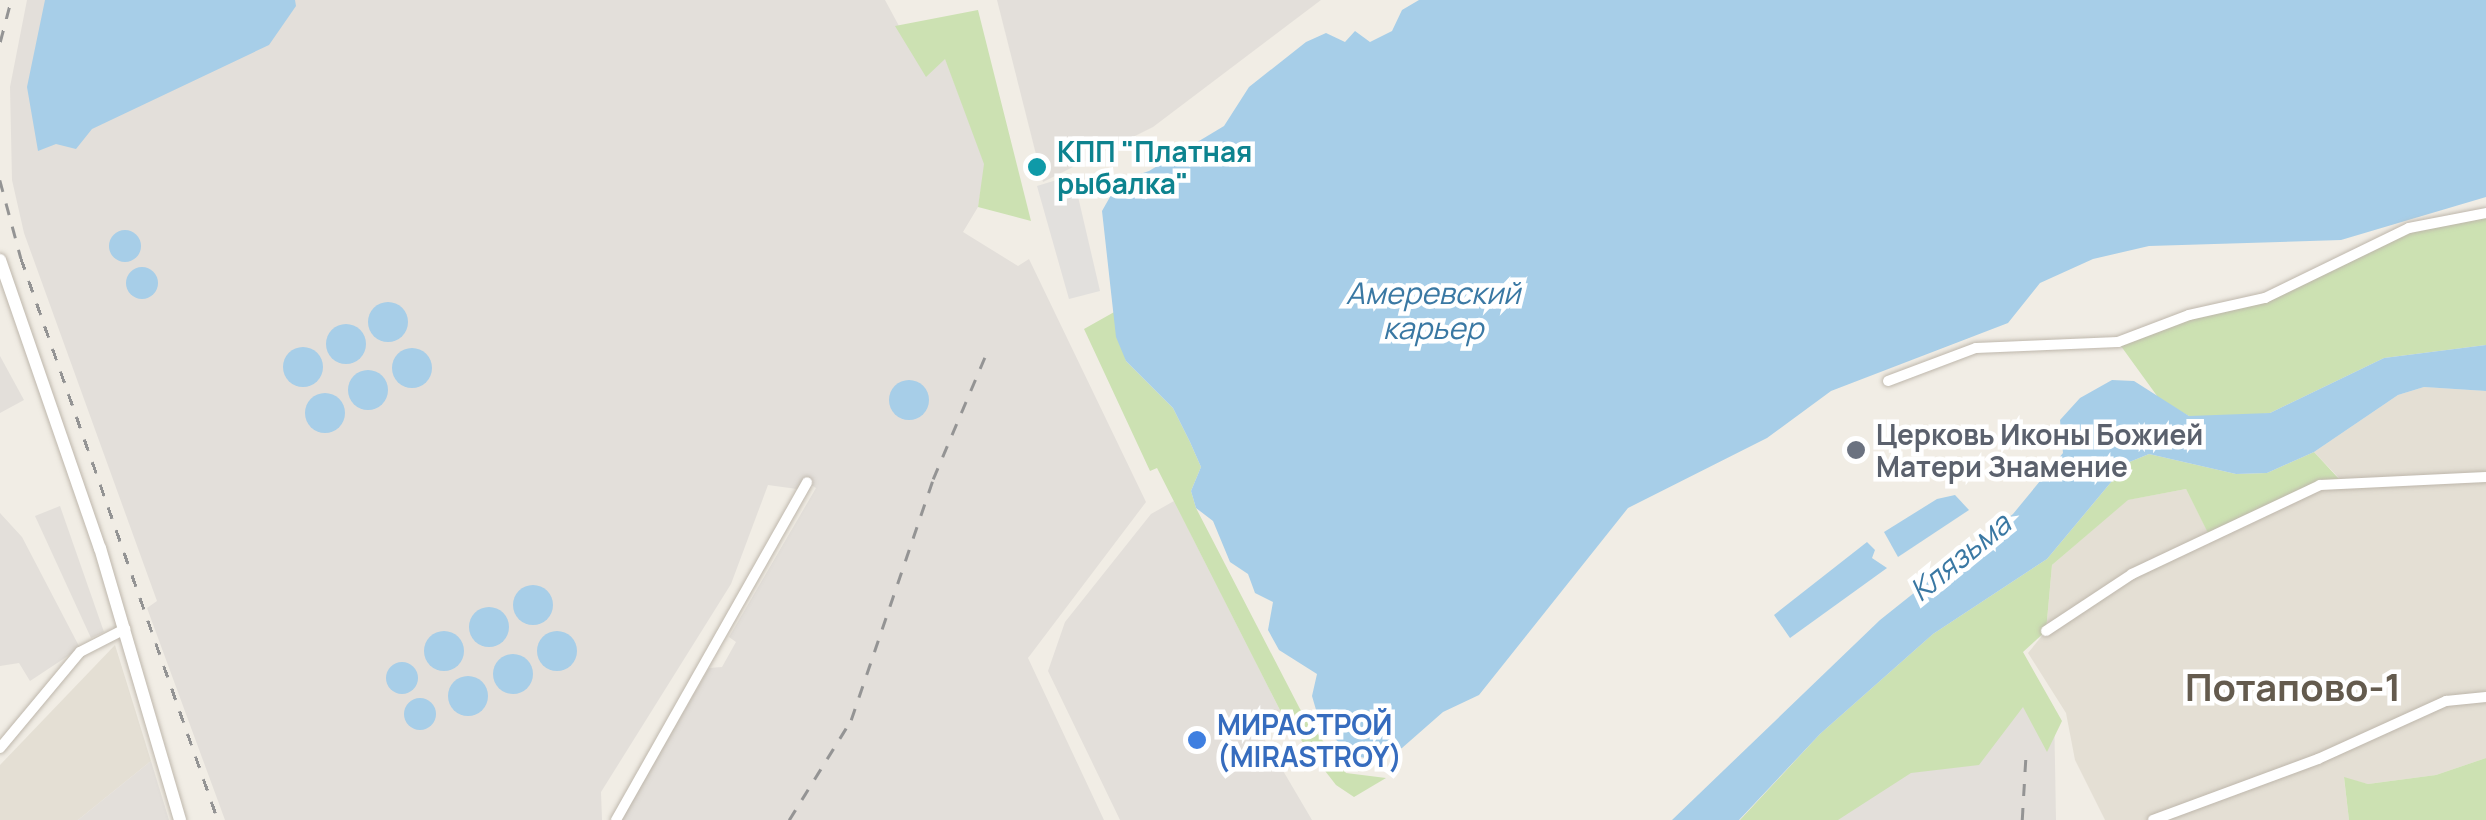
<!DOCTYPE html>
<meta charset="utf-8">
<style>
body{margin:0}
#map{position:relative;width:2486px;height:820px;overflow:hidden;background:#f1ede5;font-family:Manrope,sans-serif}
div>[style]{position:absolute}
.residential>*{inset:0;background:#e4dfd4}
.industrial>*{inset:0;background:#e3dfda}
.green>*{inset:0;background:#cce1b2}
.parking>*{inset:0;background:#e2e0dd}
.water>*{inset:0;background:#a7cee8}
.round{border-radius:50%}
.roads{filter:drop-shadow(0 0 2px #beb7ac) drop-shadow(0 0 2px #beb7ac)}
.minor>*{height:10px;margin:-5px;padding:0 5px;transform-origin:5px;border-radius:5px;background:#fff}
.tertiary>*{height:12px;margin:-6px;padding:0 6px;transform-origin:6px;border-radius:6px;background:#fff}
.rail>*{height:2.5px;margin-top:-1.25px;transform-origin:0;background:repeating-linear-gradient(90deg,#949494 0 12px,transparent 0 24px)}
.dots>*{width:28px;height:28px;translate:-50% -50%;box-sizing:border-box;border:5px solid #fff;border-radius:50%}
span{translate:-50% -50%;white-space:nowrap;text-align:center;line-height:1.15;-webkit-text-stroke:9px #fff;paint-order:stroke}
.culture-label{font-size:28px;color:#0d838f;font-weight:700}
.left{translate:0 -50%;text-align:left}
.worship-label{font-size:28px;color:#5b616d;font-weight:700}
.shop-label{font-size:28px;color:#366cbe;font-weight:700}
.water-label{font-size:30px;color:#3a78a3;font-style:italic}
.district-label{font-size:38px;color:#645b4e;font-weight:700}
</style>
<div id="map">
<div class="residential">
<i style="clip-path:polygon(2424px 387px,2486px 391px,2486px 758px,2436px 775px,2368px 784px,2344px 778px,2349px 820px,2105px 820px,2075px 760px,2066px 713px,2028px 653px,2046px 631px,2052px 565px,2127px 500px,2186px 489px,2209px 534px,2339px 478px,2314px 452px,2398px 395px)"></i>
<i style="clip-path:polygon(115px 645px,151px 761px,78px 820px,0 820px,0 765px)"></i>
</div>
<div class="industrial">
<i style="clip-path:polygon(27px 0,885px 0,926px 76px,945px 58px,985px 165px,978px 207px,963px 232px,1018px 266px,1029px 259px,1146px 502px,1028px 658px,1104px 820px,621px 820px,709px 668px,722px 667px,736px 642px,729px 637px,816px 488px,803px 480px,797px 489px,768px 485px,731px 584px,601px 792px,602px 820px,225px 820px,147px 608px,157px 601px,24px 233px,12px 180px,10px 87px)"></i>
<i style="clip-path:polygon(997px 0,1321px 0,1153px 127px,1043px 182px)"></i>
<i style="clip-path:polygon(0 356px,24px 400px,0 413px)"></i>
<i style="clip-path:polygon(1174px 501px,1284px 718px,1262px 735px,1312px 820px,1120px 820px,1048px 671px,1065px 622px,1151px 514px)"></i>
<i style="clip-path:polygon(60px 506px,104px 632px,91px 638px,35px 516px)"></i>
<i style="clip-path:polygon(0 513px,22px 537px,80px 648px,30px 681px,19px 663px,0 666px)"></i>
<i style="clip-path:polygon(1933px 634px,2054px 707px,2056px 820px,1740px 820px)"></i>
<i style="clip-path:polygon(151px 761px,169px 820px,78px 820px)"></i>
</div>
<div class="green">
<i style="clip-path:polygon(978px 10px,1031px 221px,978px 207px,984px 164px,945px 59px,926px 77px,895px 26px)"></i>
<i style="clip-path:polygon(2486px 213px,2486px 345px,2384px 358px,2270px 413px,2232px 418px,2189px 416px,2160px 400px,2118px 342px,2189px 315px,2265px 298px,2409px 228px)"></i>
<i style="clip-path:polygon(1116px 311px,1126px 361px,1173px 408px,1190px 442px,1201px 467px,1191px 491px,1196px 508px,1300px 709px,1346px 773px,1386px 778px,1354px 797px,1336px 785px,1284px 718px,1157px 468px,1150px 471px,1084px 329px)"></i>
<i style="clip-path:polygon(2314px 452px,2339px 479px,2209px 535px,2186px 489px,2128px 500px,2052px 565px,2046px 631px,2023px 652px,2062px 721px,2047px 752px,2023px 707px,1979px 765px,1911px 773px,1838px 820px,1740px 820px,1820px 734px,1933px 634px,2047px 559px,2127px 463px,2149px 454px,2236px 474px,2267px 473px)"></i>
<i style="clip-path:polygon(2486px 758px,2486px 820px,2349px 820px,2344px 777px,2368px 784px,2436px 775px)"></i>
</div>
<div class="parking">
<i style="clip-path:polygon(1073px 175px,1100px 291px,1069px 299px,1037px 186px)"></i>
</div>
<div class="water">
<i style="clip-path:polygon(45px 0,295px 0,296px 6px,269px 45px,92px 129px,76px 149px,56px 144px,38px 151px,27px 87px)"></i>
<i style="clip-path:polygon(1419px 0,2486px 0,2486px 197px,2341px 240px,2149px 246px,2093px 259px,2040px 283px,2008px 323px,1831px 391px,1767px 438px,1628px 508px,1479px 695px,1443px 712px,1402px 748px,1371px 759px,1355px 756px,1321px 727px,1312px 696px,1317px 674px,1279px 650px,1268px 630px,1273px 602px,1255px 593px,1248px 574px,1230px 562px,1213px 521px,1196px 508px,1191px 491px,1201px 467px,1190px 442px,1173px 408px,1126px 361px,1116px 337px,1102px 211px,1119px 181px,1149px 171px,1224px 126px,1249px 87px,1306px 42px,1326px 33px,1345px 42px,1355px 31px,1370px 42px,1392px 31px,1402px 10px)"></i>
<i class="round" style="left:109px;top:230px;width:32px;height:32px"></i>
<i class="round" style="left:126px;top:267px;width:32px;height:32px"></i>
<i class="round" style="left:368px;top:302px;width:40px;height:40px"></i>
<i class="round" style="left:326px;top:324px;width:40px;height:40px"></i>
<i style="clip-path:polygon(2486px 345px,2486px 391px,2424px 387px,2398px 395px,2314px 452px,2267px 473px,2236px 474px,2149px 454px,2127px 463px,2047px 559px,1933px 634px,1820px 734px,1739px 820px,1672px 820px,1880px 620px,2013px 514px,2063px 453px,2060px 420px,2080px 398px,2112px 380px,2134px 381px,2189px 416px,2270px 413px,2384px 358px)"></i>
<i class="round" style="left:283px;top:347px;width:40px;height:40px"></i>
<i class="round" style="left:392px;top:348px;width:40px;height:40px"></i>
<i class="round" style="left:348px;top:370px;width:40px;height:40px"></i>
<i class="round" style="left:889px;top:380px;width:40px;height:40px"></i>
<i class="round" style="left:305px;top:393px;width:40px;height:40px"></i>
<i style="clip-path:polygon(1955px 495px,1969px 510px,1898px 557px,1884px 532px,1937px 499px)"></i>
<i style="clip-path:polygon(1867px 542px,1875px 550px,1872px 558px,1887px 568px,1790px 638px,1774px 615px)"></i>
<i class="round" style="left:513px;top:585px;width:40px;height:40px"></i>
<i class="round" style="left:469px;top:607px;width:40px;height:40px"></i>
<i class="round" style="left:537px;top:631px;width:40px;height:40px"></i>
<i class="round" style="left:424px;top:631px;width:40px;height:40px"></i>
<i class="round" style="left:493px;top:654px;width:40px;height:40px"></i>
<i class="round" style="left:386px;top:662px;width:32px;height:32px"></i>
<i class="round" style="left:448px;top:676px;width:40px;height:40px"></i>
<i class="round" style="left:404px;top:698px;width:32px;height:32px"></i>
</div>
<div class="roads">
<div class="minor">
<i style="left:1888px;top:381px;width:94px;rotate:-20.6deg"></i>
<i style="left:1976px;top:348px;width:142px;rotate:-2.4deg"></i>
<i style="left:2118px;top:342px;width:76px;rotate:-20.8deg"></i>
<i style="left:2189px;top:315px;width:78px;rotate:-12.6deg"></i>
<i style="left:2265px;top:298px;width:160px;rotate:-25.9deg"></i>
<i style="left:2409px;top:228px;width:78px;rotate:-11deg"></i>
<i style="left:2046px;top:631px;width:103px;rotate:-33.5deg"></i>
<i style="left:2132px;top:574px;width:208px;rotate:-25.3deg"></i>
<i style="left:2320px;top:485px;width:166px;rotate:-2.8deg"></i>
<i style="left:0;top:748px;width:125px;rotate:-50.2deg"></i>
<i style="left:80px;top:652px;width:51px;rotate:-27.1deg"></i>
<i style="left:616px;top:820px;width:388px;rotate:-60.5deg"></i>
<i style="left:2153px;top:820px;width:176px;rotate:-20.3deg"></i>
<i style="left:2318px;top:759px;width:141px;rotate:-24.4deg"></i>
<i style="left:2446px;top:701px;width:40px;rotate:-5.7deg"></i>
</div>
<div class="tertiary">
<i style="left:0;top:260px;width:305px;rotate:70.9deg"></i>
<i style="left:100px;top:548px;width:284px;rotate:73.6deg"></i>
</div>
</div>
<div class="rail">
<i style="left:0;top:42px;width:43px;rotate:-75.3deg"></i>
<i style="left:0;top:180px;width:81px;rotate:74.9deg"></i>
<i style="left:21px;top:258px;width:596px;rotate:70.68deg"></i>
<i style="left:789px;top:820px;width:118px;rotate:-58.2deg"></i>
<i style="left:851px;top:720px;width:255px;rotate:-71.2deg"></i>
<i style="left:933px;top:479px;width:143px;rotate:-67deg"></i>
<i style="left:2022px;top:820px;width:69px;rotate:-86.7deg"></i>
</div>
<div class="dots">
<i style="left:1037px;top:167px;background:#0f9aa8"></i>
<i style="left:1856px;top:450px;background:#6b7280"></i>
<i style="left:1197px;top:740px;background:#3f7fe0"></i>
</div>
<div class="culture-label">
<span class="left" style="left:1057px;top:167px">КПП "Платная<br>рыбалка"</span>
</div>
<div class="worship-label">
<span class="left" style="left:1876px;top:450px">Церковь Иконы Божией<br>Матери Знамение</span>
</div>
<div class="shop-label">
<span class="left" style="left:1217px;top:740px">МИРАСТРОЙ<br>(MIRASTROY)</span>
</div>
<div class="water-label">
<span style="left:1433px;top:310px">Амеревский<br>карьер</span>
<span style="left:1960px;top:557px;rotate:-39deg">Клязьма</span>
</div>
<div class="district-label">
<span style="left:2293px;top:687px">Потапово-1</span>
</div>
</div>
